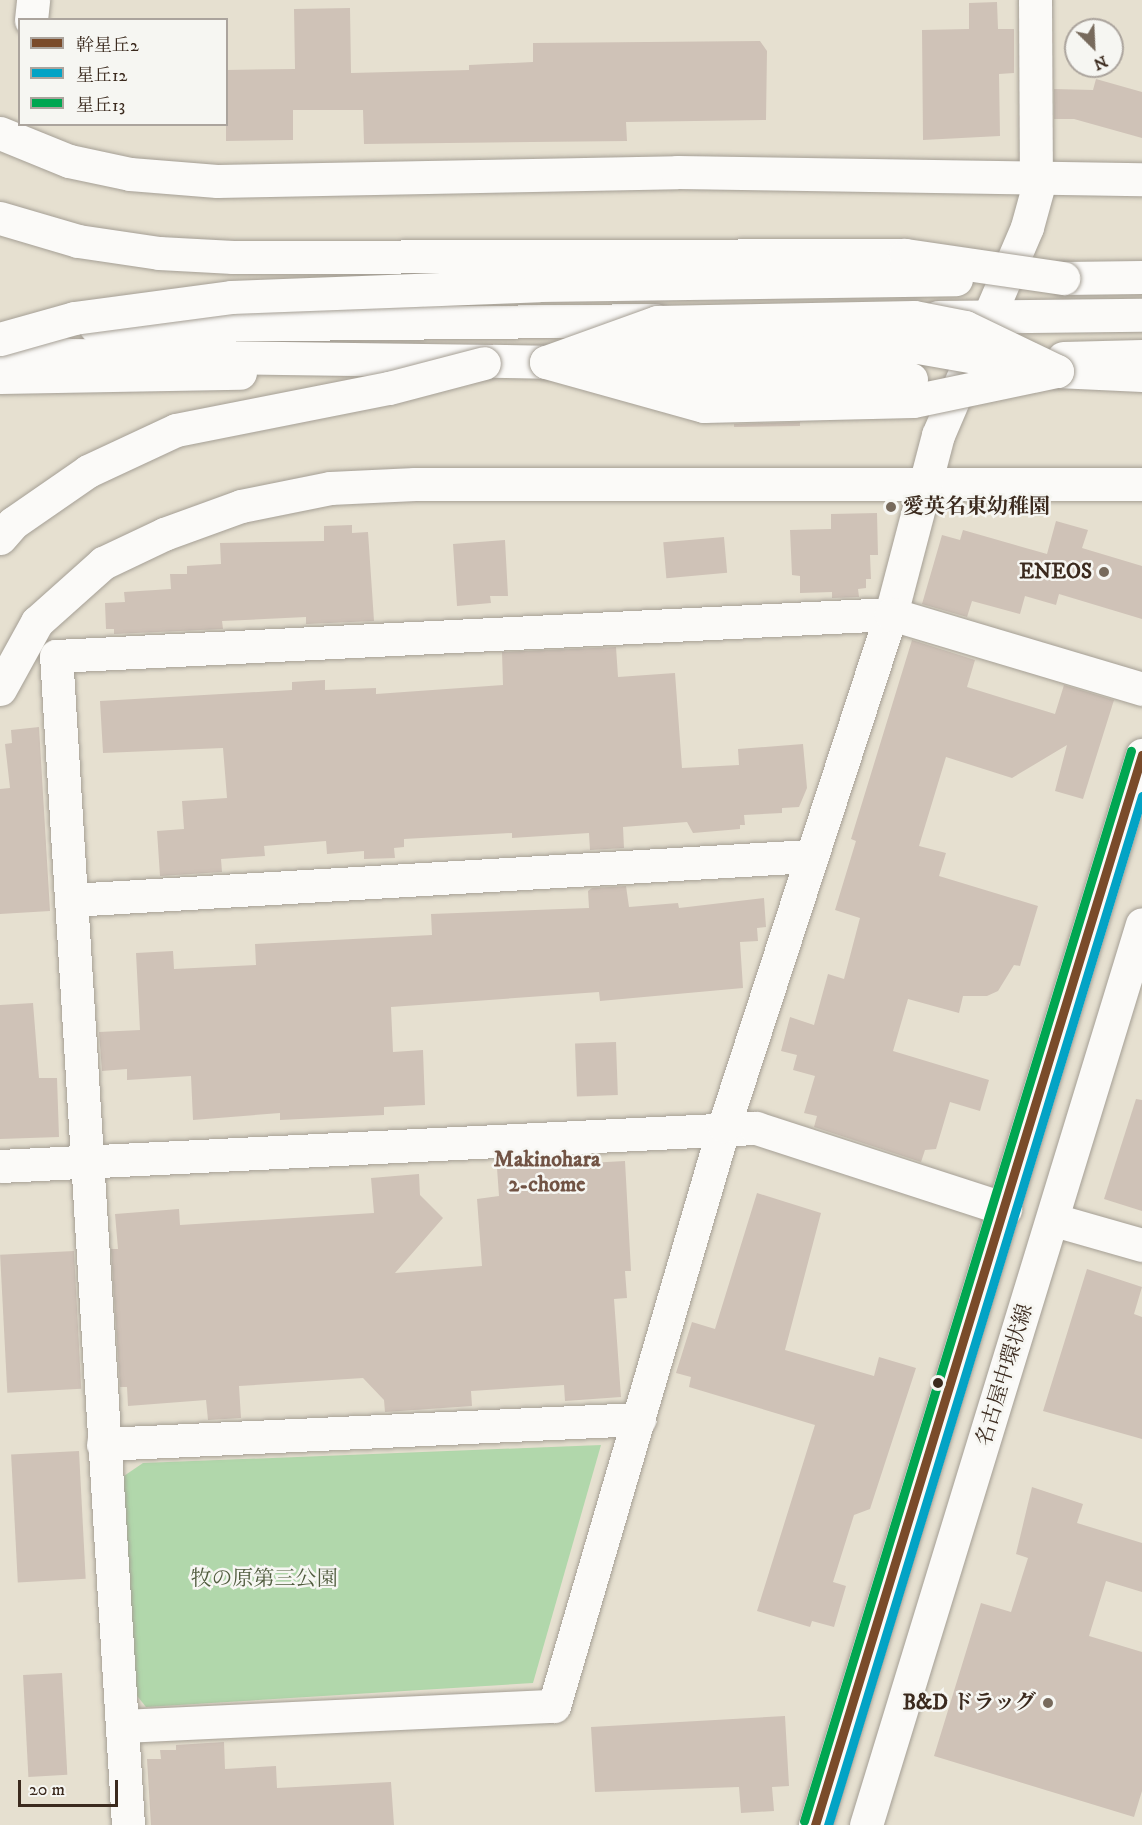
<!DOCTYPE html>
<meta charset="utf-8">
<style>
body{margin:0}
#map{position:relative;width:1142px;height:1825px;overflow:hidden;background:#e6e0d0;font-family:"IM FELL DW Pica","Noto Serif JP",serif}
div>[style]{position:absolute}
.green>*{inset:0;background:#b1d7ab}
.building>*{inset:0;background:#cfc2b7;transform-origin:0 0}
.roads{filter:drop-shadow(0 0 2px #a59f95) drop-shadow(0 0 2px #a59f95)}
.street>*{height:33px;margin:-16.5px;padding:0 16.5px;transform-origin:16.5px;border-radius:16.5px;background:#fbfaf8}
.secondary>*{height:33px;margin:-16.5px;padding:0 16.5px;transform-origin:16.5px;border-radius:16.5px;background:#fbfaf8}
.primary>*{height:33px;margin:-16.5px;padding:0 16.5px;transform-origin:16.5px;border-radius:16.5px;background:#fbfaf8}
.highway>*{height:33px;margin:-16.5px;padding:0 16.5px;transform-origin:16.5px;border-radius:16.5px;background:#fbfaf8}
.bridges{filter:drop-shadow(0 0 2px #a59f95) drop-shadow(0 0 2px #a59f95)}
.highway-bridge>*{height:33px;margin:-16.5px;padding:0 16.5px;transform-origin:16.5px;border-radius:16.5px;background:#fbfaf8}
.bus-1>*{height:9px;margin:-4.5px;padding:0 4.5px;transform-origin:4.5px;border-radius:4.5px;background:#7a4b2a}
.bus-2>*{height:9px;margin:-4.5px;padding:0 4.5px;transform-origin:4.5px;border-radius:4.5px;background:#03a3c5}
.bus-3>*{height:9px;margin:-4.5px;padding:0 4.5px;transform-origin:4.5px;border-radius:4.5px;background:#00a651}
.dots>*{width:16px;height:16px;translate:-50% -50%;box-sizing:border-box;border:3px solid #f6f6f2;border-radius:50%}
span{translate:-50% -50%;white-space:nowrap;text-align:center;line-height:1.15;-webkit-text-stroke:5px #f6f6f2;paint-order:stroke}
.poi-label{font-size:21px;color:#3b2a1e;font-weight:700}
.left{translate:0 -50%;text-align:left}
.right{translate:-100% -50%;text-align:right}
.street-label{font-size:21px;color:#3b2a1e}
.park-label{font-size:21px;color:#515c3f}
.neighbourhood-label{font-size:22px;color:#715344;font-weight:700}
.legend{position:absolute;left:18px;top:18px;width:210px;height:108px;box-sizing:border-box;background:#f6f6f2;border:2px solid #aba49d;margin:0;padding:8px 10px;list-style:none;font-size:18px;color:#3b2a1e}
.legend li{display:flex;align-items:center;gap:12px;height:30px}
.legend b{width:30px;border:2px solid #aba49d}
.north{position:absolute;left:1064px;top:18px;width:60px;height:60px;box-sizing:border-box;background:#f6f6f2;border:2px solid #aba49d;border-radius:50%;rotate:156deg;font-size:16px;font-weight:700;line-height:24px;text-align:center;color:#3b2a1e}
.north::after{content:'';display:block;margin:auto;width:21px;height:27px;background:#776a5c;clip-path:polygon(50% 0,100% 100%,50% 72%,0 100%)}
.scale{position:absolute;left:18px;top:1780px;width:100px;height:27px;box-sizing:border-box;border:3px solid #3b2a1e;border-top:0;padding-left:8px;font-size:18px;line-height:21px;white-space:nowrap;color:#3b2a1e;-webkit-text-stroke:4px #f6f6f2;paint-order:stroke}
</style>
<div id="map">
<div class="green">
<i style="clip-path:polygon(601px 1445px,533px 1683px,146px 1707px,134px 1692px,121px 1478px,143px 1463px)"></i>
</div>
<div class="building">
<i style="clip-path:polygon(997px 2px,998px 29px,1014px 29px,1014px 73px,999px 74px,1000px 136px,923px 140px,922px 30px,969px 29px,969px 3px)"></i>
<i style="clip-path:polygon(350px 8px,351px 73px,469px 70px,469px 65px,533px 62px,533px 43px,760px 41px,767px 51px,766px 120px,626px 122px,627px 141px,364px 144px,363px 110px,293px 110px,293px 140px,226px 141px,226px 70px,295px 69px,294px 9px)"></i>
<i style="clip-path:polygon(1096px 79px,1142px 92px,1142px 138px,1074px 119px,1054px 119px,1054px 89px,1093px 90px)"></i>
<i style="clip-path:polygon(800px 422px,800px 426px,734px 427px,734px 424px)"></i>
<i style="clip-path:polygon(877px 513px,878px 555px,870px 555px,871px 579px,866px 579px,866px 588px,858px 589px,859px 597px,832px 598px,832px 592px,800px 593px,800px 576px,792px 575px,790px 530px,831px 529px,831px 514px)"></i>
<i style="clip-path:polygon(1056px 521px,1088px 530px,1082px 548px,1142px 566px,1142px 619px,1059px 594px,1056px 605px,1025px 596px,1020px 614px,972px 601px,967px 617px,922px 604px,942px 535px,960px 540px,963px 530px,1047px 554px)"></i>
<i style="clip-path:polygon(352px 525px,352px 533px,368px 532px,374px 621px,306px 624px,306px 617px,222px 621px,223px 629px,114px 634px,114px 629px,106px 629px,105px 603px,125px 602px,124px 592px,171px 589px,170px 574px,187px 574px,187px 566px,221px 564px,220px 543px,324px 541px,324px 526px)"></i>
<i style="left:724px;top:537px;width:36px;height:61px;rotate:85deg"></i>
<i style="clip-path:polygon(505px 540px,508px 596px,490px 596px,491px 603px,457px 606px,453px 544px)"></i>
<i style="clip-path:polygon(912px 640px,975px 660px,967px 687px,1055px 714px,1064px 685px,1114px 700px,1083px 799px,1055px 791px,1067px 745px,1012px 778px,946px 757px,919px 846px,946px 853px,939px 876px,1038px 906px,1020px 966px,1014px 965px,998px 991px,987px 996px,963px 996px,959px 1013px,908px 999px,893px 1051px,989px 1080px,980px 1111px,950px 1102px,936px 1149px,925px 1150px,921px 1162px,814px 1127px,817px 1116px,804px 1113px,815px 1076px,793px 1070px,797px 1055px,781px 1051px,790px 1017px,814px 1025px,828px 974px,844px 979px,860px 918px,835px 910px,856px 841px,851px 839px)"></i>
<i style="clip-path:polygon(616px 647px,618px 677px,675px 673px,682px 768px,739px 765px,738px 749px,803px 744px,807px 788px,799px 807px,782px 808px,782px 813px,744px 815px,745px 825px,740px 825px,740px 829px,693px 833px,687px 822px,623px 827px,624px 848px,590px 850px,589px 833px,512px 838px,512px 833px,404px 839px,404px 847px,394px 848px,395px 858px,364px 859px,364px 851px,327px 854px,326px 841px,264px 846px,265px 856px,221px 859px,222px 872px,160px 876px,157px 831px,184px 829px,182px 801px,227px 798px,223px 748px,103px 753px,100px 701px,292px 690px,292px 682px,325px 680px,325px 690px,376px 688px,376px 694px,503px 685px,502px 652px)"></i>
<i style="clip-path:polygon(39px 727px,50px 911px,0 914px,0 789px,10px 788px,5px 744px,12px 743px,11px 730px)"></i>
<i style="clip-path:polygon(626px 886px,629px 907px,678px 903px,679px 908px,764px 898px,766px 927px,757px 928px,758px 941px,740px 942px,743px 988px,600px 1001px,599px 992px,391px 1007px,393px 1052px,423px 1050px,425px 1105px,384px 1107px,384px 1115px,280px 1120px,280px 1113px,193px 1120px,191px 1076px,127px 1080px,127px 1069px,102px 1071px,99px 1032px,140px 1030px,136px 953px,173px 951px,174px 969px,256px 965px,255px 944px,432px 935px,431px 914px,589px 908px,588px 891px,592px 888px)"></i>
<i style="clip-path:polygon(33px 1003px,39px 1078px,57px 1078px,59px 1137px,0 1139px,0 1005px)"></i>
<i style="left:616px;top:1042px;width:53px;height:41px;rotate:88deg"></i>
<i style="clip-path:polygon(1136px 1099px,1142px 1100px,1142px 1211px,1104px 1199px)"></i>
<i style="clip-path:polygon(625px 1161px,631px 1271px,625px 1271px,627px 1298px,614px 1299px,621px 1397px,565px 1401px,564px 1385px,471px 1391px,472px 1406px,385px 1412px,384px 1400px,363px 1378px,239px 1386px,241px 1418px,208px 1420px,206px 1400px,128px 1406px,127px 1387px,120px 1387px,111px 1249px,118px 1249px,115px 1214px,179px 1209px,180px 1225px,374px 1213px,371px 1178px,419px 1174px,420px 1195px,443px 1218px,395px 1273px,482px 1266px,477px 1199px,499px 1196px,497px 1168px)"></i>
<i style="clip-path:polygon(757px 1193px,821px 1213px,785px 1350px,874px 1376px,879px 1357px,916px 1368px,870px 1509px,854px 1515px,833px 1582px,846px 1586px,834px 1627px,812px 1621px,810px 1627px,757px 1611px,815px 1425px,689px 1387px,691px 1377px,676px 1373px,692px 1322px,715px 1329px)"></i>
<i style="left:74px;top:1251px;width:138px;height:74px;rotate:87deg"></i>
<i style="clip-path:polygon(1087px 1269px,1142px 1287px,1134px 1314px,1142px 1317px,1142px 1439px,1043px 1411px)"></i>
<i style="left:79px;top:1451px;width:128px;height:68px;rotate:87deg"></i>
<i style="clip-path:polygon(1032px 1487px,1083px 1504px,1077px 1523px,1142px 1543px,1142px 1592px,1106px 1581px,1089px 1636px,1142px 1652px,1142px 1791px,1134px 1817px,934px 1756px,981px 1603px,1011px 1612px,1028px 1558px,1016px 1554px)"></i>
<i style="left:62px;top:1673px;width:102px;height:39px;rotate:87deg"></i>
<i style="clip-path:polygon(785px 1716px,789px 1786px,772px 1787px,774px 1811px,741px 1813px,739px 1787px,595px 1792px,591px 1727px)"></i>
<i style="clip-path:polygon(224px 1742px,225px 1769px,276px 1766px,277px 1788px,391px 1782px,394px 1825px,151px 1825px,147px 1759px,161px 1759px,160px 1750px,176px 1750px,176px 1745px)"></i>
</div>
<div class="roads">
<div class="street">
<i style="left:1035px;top:0;width:176px;rotate:89.7deg"></i>
<i style="left:31px;top:20px;width:20px;rotate:-84deg"></i>
<i style="left:0;top:133px;width:74px;rotate:22.1deg"></i>
<i style="left:69px;top:161px;width:62px;rotate:12deg"></i>
<i style="left:130px;top:174px;width:87px;rotate:4.6deg"></i>
<i style="left:217px;top:181px;width:460px;rotate:-1.1deg"></i>
<i style="left:677px;top:172px;width:465px;rotate:0.9deg"></i>
<i style="left:0;top:689px;width:77px;rotate:-61.1deg"></i>
<i style="left:37px;top:622px;width:89px;rotate:-41.8deg"></i>
<i style="left:103px;top:563px;width:68px;rotate:-25.4deg"></i>
<i style="left:164px;top:534px;width:82px;rotate:-20deg"></i>
<i style="left:241px;top:506px;width:91px;rotate:-11.4deg"></i>
<i style="left:330px;top:488px;width:85px;rotate:-2.7deg"></i>
<i style="left:415px;top:484px;width:727px"></i>
<i style="left:71px;top:900px;width:739px;rotate:-3.41deg"></i>
<i style="left:0;top:1166px;width:757px;rotate:-2.88deg"></i>
<i style="left:756px;top:1128px;width:262px;rotate:18deg"></i>
<i style="left:1054px;top:1220px;width:91px;rotate:15.9deg"></i>
<i style="left:103px;top:1444px;width:537px;rotate:-2.67deg"></i>
<i style="left:123px;top:1726px;width:431px;rotate:-2.7deg"></i>
<i style="left:554px;top:1706px;width:604px;rotate:-73.66deg"></i>
<i style="left:724px;top:1126px;width:539px;rotate:-71.94deg"></i>
<i style="left:891px;top:614px;width:185px;rotate:-75.3deg"></i>
<i style="left:938px;top:435px;width:226px;rotate:-66.8deg"></i>
<i style="left:1027px;top:227px;width:53px;rotate:-74.6deg"></i>
<i style="left:128px;top:1825px;width:1171px;rotate:-93.52deg"></i>
<i style="left:56px;top:656px;width:836px;rotate:-2.88deg"></i>
<i style="left:891px;top:614px;width:262px;rotate:16.6deg"></i>
</div>
<div class="secondary">
<i style="left:938px;top:317px;width:204px;rotate:-0.6deg"></i>
<i style="left:95px;top:326px;width:560px;rotate:-0.61deg"></i>
<i style="left:1063px;top:358px;width:79px;rotate:-1.5deg"></i>
<i style="left:0;top:377px;width:240px;rotate:-1deg"></i>
</div>
<div class="primary">
<i style="left:815px;top:1825px;width:1119px;rotate:-73.01deg"></i>
<i style="left:866px;top:1825px;width:942px;rotate:-72.97deg"></i>
</div>
<div class="highway">
<i style="left:1063px;top:278px;width:79px;rotate:-0.7deg"></i>
<i style="left:0;top:346px;width:72px;rotate:7.2deg"></i>
<i style="left:71px;top:355px;width:475px;rotate:0.8deg"></i>
<i style="left:1057px;top:371px;width:85px;rotate:2.7deg"></i>
</div>
</div>
<div class="bridges">
<div class="highway-bridge">
<i style="left:0;top:218px;width:81px;rotate:16.4deg"></i>
<i style="left:78px;top:241px;width:82px;rotate:8.4deg"></i>
<i style="left:159px;top:253px;width:74px;rotate:3.1deg"></i>
<i style="left:233px;top:257px;width:672px;rotate:-0.17deg"></i>
<i style="left:905px;top:255px;width:160px;rotate:8.3deg"></i>
<i style="left:0;top:339px;width:77px;rotate:-15.8deg"></i>
<i style="left:74px;top:318px;width:158px;rotate:-7.6deg"></i>
<i style="left:231px;top:297px;width:308px;rotate:-2.2deg"></i>
<i style="left:539px;top:285px;width:417px;rotate:-0.8deg"></i>
<i style="left:596px;top:357px;width:65px;rotate:-5.3deg"></i>
<i style="left:661px;top:351px;width:257px;rotate:-0.9deg"></i>
<i style="left:918px;top:347px;width:104px;rotate:10deg"></i>
<i style="left:546px;top:362px;width:118px;rotate:-19.8deg"></i>
<i style="left:657px;top:322px;width:257px;rotate:-1.1deg"></i>
<i style="left:914px;top:317px;width:52px;rotate:11.1deg"></i>
<i style="left:965px;top:327px;width:102px;rotate:25.6deg"></i>
<i style="left:546px;top:362px;width:164px;rotate:15.6deg"></i>
<i style="left:704px;top:406px;width:209px;rotate:-1.4deg"></i>
<i style="left:913px;top:401px;width:147px;rotate:-11.8deg"></i>
<i style="left:645px;top:373px;width:49px;rotate:5.8deg"></i>
<i style="left:694px;top:378px;width:217px;rotate:0.3deg"></i>
<i style="left:0;top:538px;width:20px;rotate:-49deg"></i>
<i style="left:13px;top:523px;width:91px;rotate:-34.7deg"></i>
<i style="left:88px;top:471px;width:97px;rotate:-25deg"></i>
<i style="left:176px;top:430px;width:217px;rotate:-11.2deg"></i>
<i style="left:389px;top:388px;width:98px;rotate:-14.7deg"></i>
</div>
</div>
<div class="bus-1">
<i style="left:815px;top:1825px;width:1119px;rotate:-73.01deg"></i>
</div>
<div class="bus-2">
<i style="left:828px;top:1825px;width:1076px;rotate:-73.03deg"></i>
</div>
<div class="bus-3">
<i style="left:804px;top:1821px;width:1119px;rotate:-73.01deg"></i>
</div>
<div class="dots">
<i style="left:891px;top:507px;background:#776a5c"></i>
<i style="left:1104px;top:572px;background:#776a5c"></i>
<i style="left:938px;top:1383px;background:#3b2a1e"></i>
<i style="left:1048px;top:1703px;background:#776a5c"></i>
</div>
<div class="poi-label">
<span class="left" style="left:903px;top:507px">愛英名東幼稚園</span>
<span class="right" style="left:1092px;top:572px">ENEOS</span>
<span class="right" style="left:1036px;top:1703px">B&amp;D ドラッグ</span>
</div>
<div class="street-label">
<span style="left:1005px;top:1375px;rotate:-73deg">名古屋中環状線</span>
</div>
<div class="park-label">
<span style="left:264px;top:1579px">牧の原第三公園</span>
</div>
<div class="neighbourhood-label">
<span style="left:547px;top:1172px">Makinohara<br>2-chome</span>
</div>
<ul class="legend">
<li><b style="height:8px;background:#7a4b2a"></b>幹星丘2</li>
<li><b style="height:8px;background:#03a3c5"></b>星丘12</li>
<li><b style="height:8px;background:#00a651"></b>星丘13</li>
</ul>
<div class="north">N</div>
<div class="scale">20 m</div>
</div>
